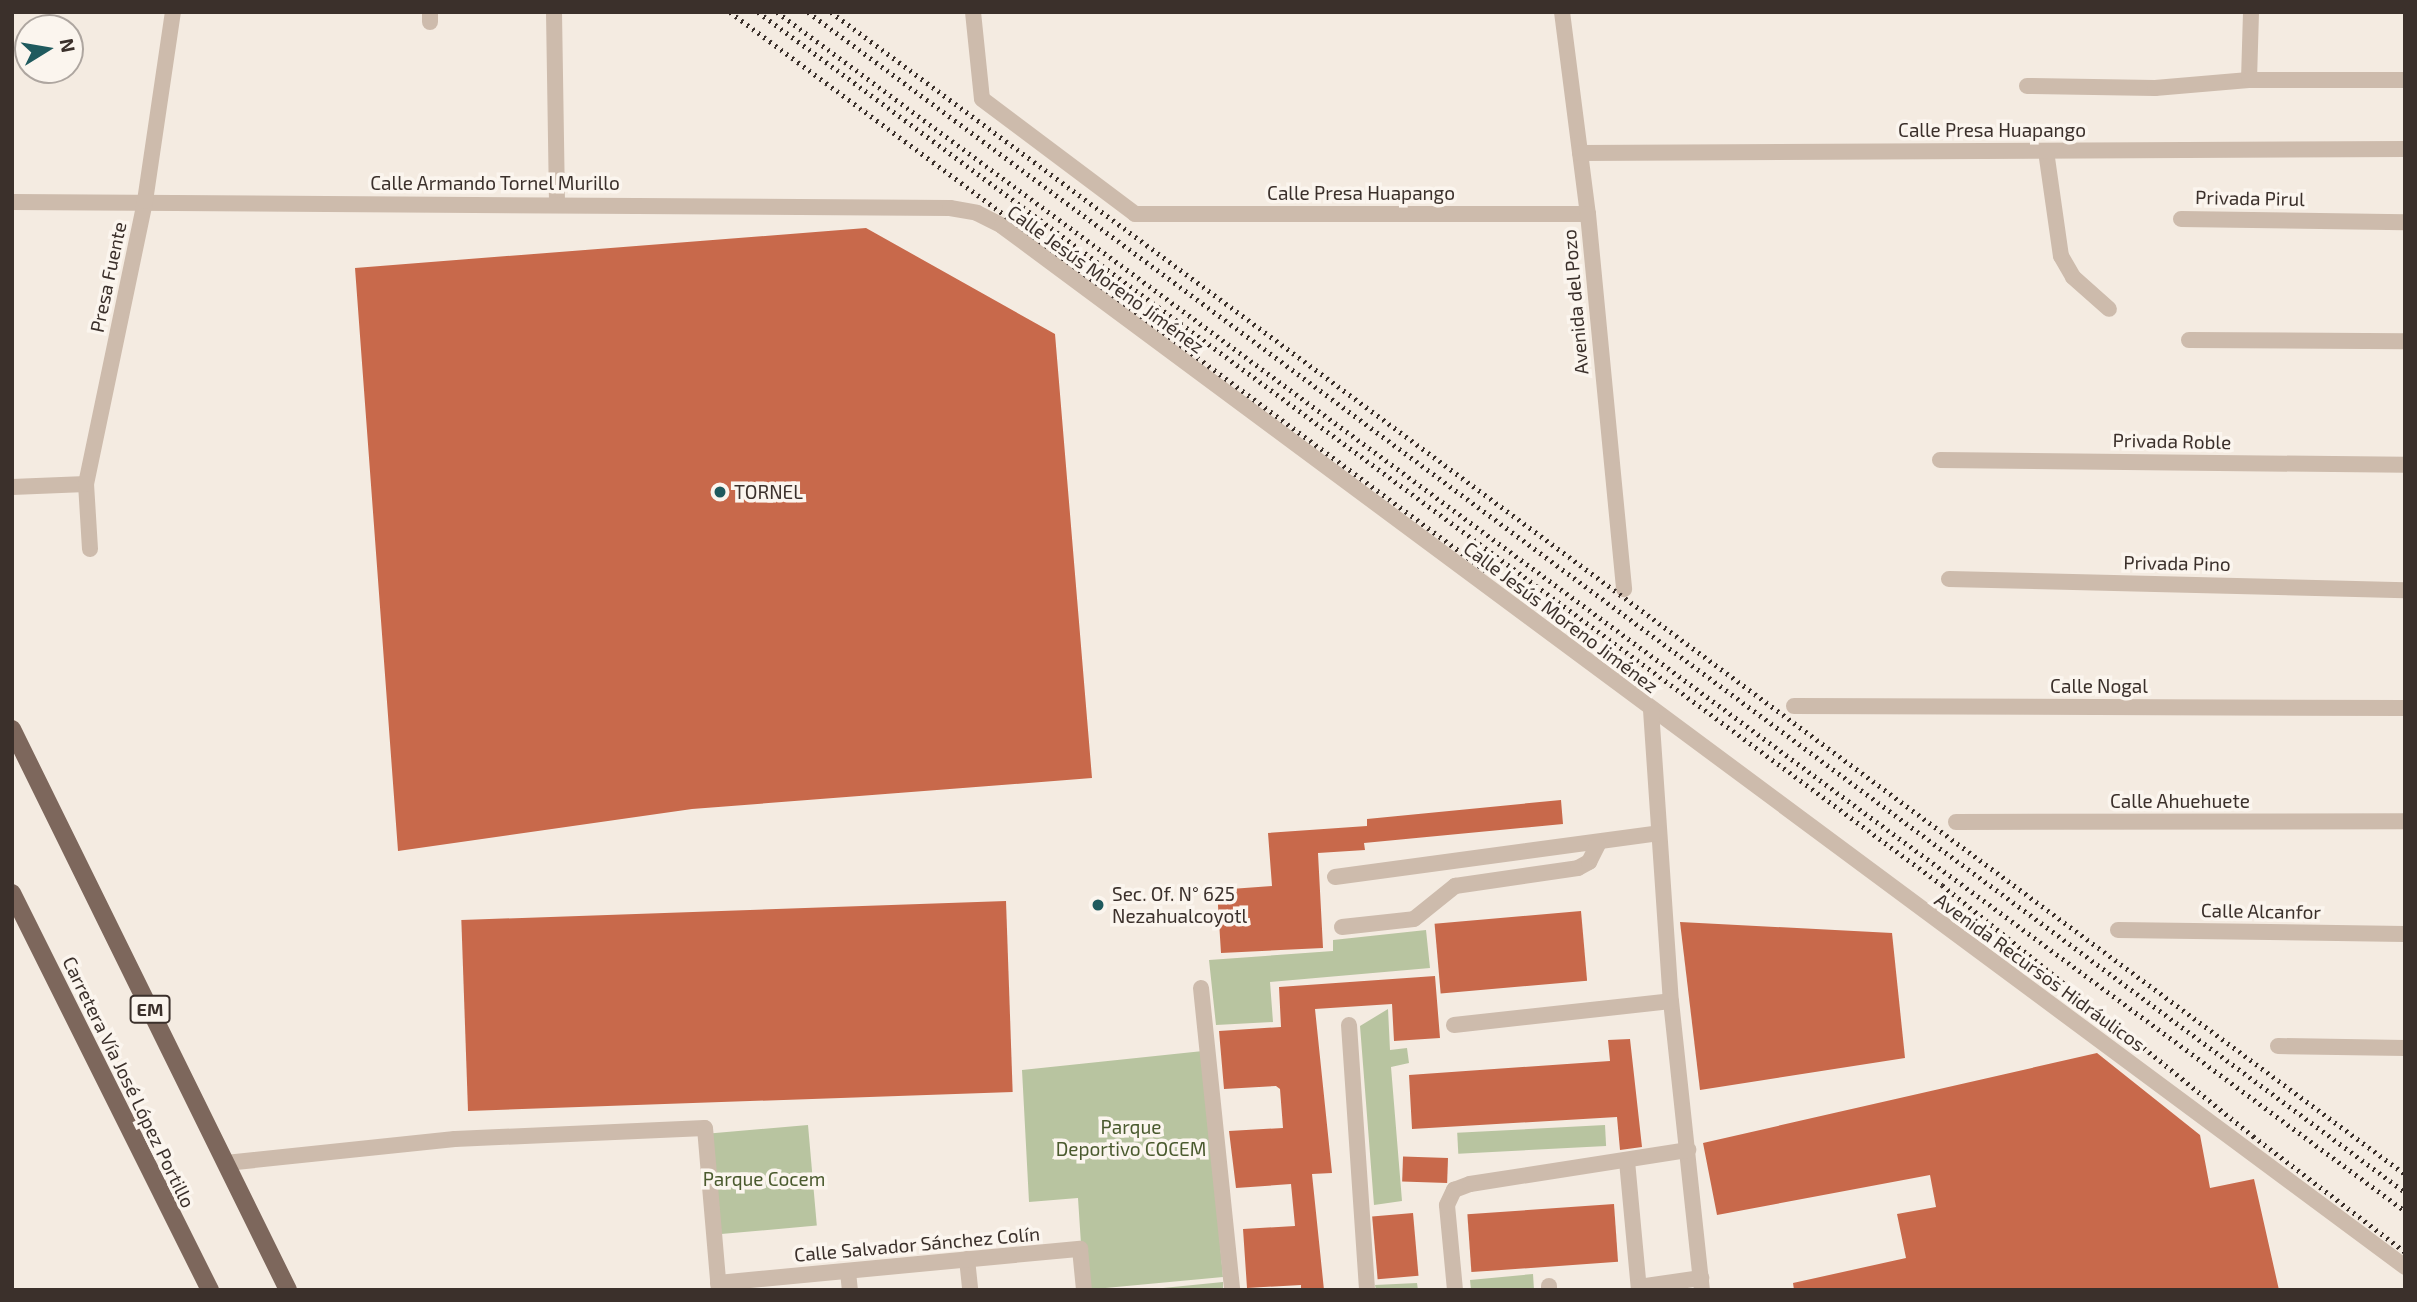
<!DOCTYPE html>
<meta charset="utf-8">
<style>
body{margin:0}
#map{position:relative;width:2417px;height:1302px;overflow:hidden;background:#f4ebe1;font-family:"Exo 2",sans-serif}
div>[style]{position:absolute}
.green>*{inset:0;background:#b8c4a0;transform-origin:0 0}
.building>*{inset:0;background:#c8694b;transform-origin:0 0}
.street>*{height:16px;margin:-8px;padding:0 8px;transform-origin:8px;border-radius:8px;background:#cdbbac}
.primary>*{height:18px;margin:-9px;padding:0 9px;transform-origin:9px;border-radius:9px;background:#7d675c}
.rail>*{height:5px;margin-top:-2.5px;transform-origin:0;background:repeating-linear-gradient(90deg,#3b302b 0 2px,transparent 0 7px)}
.dots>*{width:19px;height:19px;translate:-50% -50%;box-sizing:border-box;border:4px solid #fbf5ee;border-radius:50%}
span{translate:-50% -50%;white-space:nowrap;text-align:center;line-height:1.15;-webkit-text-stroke:7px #fbf5ee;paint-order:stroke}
.shield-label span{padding:2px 5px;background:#fbf5ee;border:2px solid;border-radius:5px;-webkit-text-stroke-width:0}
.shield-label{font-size:18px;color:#3b302b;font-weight:700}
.street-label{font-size:19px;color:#3b302b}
.poi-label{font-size:19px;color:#3b302b}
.left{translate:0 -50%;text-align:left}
.park-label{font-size:19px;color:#4a5a2e}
.frame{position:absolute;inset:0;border:14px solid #3b302b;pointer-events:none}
.north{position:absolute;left:14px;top:14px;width:70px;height:70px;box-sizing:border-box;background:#fbf5ee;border:2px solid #aea6a0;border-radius:50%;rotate:79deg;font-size:19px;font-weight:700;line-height:28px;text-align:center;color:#3b302b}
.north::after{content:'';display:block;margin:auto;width:24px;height:32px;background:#1f5a5e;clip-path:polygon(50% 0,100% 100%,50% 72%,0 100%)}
</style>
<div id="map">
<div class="green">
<i style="clip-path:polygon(1426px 930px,1430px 968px,1270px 982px,1273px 1022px,1216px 1025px,1209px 960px,1333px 951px,1333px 940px)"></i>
<i style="clip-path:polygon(1388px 1009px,1390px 1050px,1407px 1048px,1409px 1063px,1391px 1067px,1402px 1201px,1374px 1205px,1360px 1026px)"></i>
<i style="clip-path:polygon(1203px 1051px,1223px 1277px,1084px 1290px,1078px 1198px,1029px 1202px,1022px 1070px)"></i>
<i style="left:808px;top:1125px;width:101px;height:96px;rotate:85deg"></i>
<i style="left:1605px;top:1125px;width:21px;height:148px;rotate:87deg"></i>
<i style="clip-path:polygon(1533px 1274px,1534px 1290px,1471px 1290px,1470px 1280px)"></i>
<i style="clip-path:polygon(1223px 1282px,1223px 1290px,1143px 1290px)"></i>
<i style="clip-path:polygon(1417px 1283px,1418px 1290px,1376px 1290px,1375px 1285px)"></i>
</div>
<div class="building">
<i style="clip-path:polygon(866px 228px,1055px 334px,1092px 778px,692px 809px,398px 851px,355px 268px)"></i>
<i style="clip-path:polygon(1561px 800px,1563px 824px,1364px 843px,1365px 850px,1318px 853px,1323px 948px,1221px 953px,1217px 890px,1272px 886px,1268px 833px,1367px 826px,1367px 819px)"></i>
<i style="left:1006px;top:901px;width:191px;height:545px;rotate:88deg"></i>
<i style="left:1581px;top:911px;width:70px;height:147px;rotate:85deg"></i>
<i style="clip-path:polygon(1680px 922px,1892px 933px,1905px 1058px,1700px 1090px)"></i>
<i style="clip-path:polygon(1435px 976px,1440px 1038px,1394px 1041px,1392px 1004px,1315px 1009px,1332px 1173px,1312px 1174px,1324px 1290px,1301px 1290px,1301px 1285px,1247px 1288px,1243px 1229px,1295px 1226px,1291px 1184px,1236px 1188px,1229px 1131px,1283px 1128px,1280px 1089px,1276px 1086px,1224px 1089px,1219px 1031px,1281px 1027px,1279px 987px)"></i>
<i style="clip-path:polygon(1630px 1039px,1642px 1147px,1620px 1150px,1617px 1117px,1412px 1129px,1409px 1075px,1610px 1061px,1608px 1040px)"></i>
<i style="clip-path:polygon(2097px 1053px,2200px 1135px,2210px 1188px,2254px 1179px,2279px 1290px,1794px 1290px,1793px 1283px,1906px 1258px,1897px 1214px,1936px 1207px,1930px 1175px,1717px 1215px,1703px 1143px)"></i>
<i style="left:1448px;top:1158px;width:25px;height:45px;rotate:92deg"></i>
<i style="left:1614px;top:1204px;width:58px;height:147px;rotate:86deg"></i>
<i style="left:1413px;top:1213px;width:63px;height:41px;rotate:85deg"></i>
</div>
<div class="street">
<i style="left:554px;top:12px;width:192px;rotate:89.1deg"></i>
<i style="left:973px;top:12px;width:87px;rotate:84.1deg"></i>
<i style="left:982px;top:99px;width:191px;rotate:36.9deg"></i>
<i style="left:1135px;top:214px;width:453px"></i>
<i style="left:1562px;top:12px;width:204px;rotate:82.7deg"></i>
<i style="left:1588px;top:214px;width:377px;rotate:84.5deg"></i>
<i style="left:430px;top:22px;width:10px;rotate:-90deg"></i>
<i style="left:2249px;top:80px;width:68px;rotate:-88.3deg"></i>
<i style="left:2027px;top:86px;width:128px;rotate:0.9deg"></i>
<i style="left:2155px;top:88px;width:94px;rotate:-4.9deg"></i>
<i style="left:2249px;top:80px;width:156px"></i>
<i style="left:2046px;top:151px;width:106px;rotate:81.9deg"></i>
<i style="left:2061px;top:256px;width:24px;rotate:60deg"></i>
<i style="left:2073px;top:277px;width:48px;rotate:41.6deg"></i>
<i style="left:1580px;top:153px;width:825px;rotate:-0.28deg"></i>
<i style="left:12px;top:202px;width:938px;rotate:0.37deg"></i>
<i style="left:950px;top:208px;width:27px;rotate:10deg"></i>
<i style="left:977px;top:213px;width:28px;rotate:27deg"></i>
<i style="left:1002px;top:226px;width:1747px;rotate:36.57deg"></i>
<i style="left:2181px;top:219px;width:224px;rotate:0.8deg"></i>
<i style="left:2189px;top:340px;width:216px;rotate:0.3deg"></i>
<i style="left:1940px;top:460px;width:465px;rotate:0.6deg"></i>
<i style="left:12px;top:487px;width:74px;rotate:-2.3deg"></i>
<i style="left:90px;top:549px;width:65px;rotate:-93.5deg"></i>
<i style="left:86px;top:484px;width:289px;rotate:-78.2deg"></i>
<i style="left:145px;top:201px;width:191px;rotate:-81.6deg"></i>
<i style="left:1949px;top:579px;width:456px;rotate:1.4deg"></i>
<i style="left:1794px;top:706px;width:611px;rotate:0.19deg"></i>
<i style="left:1651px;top:710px;width:292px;rotate:86.1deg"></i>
<i style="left:1671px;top:1001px;width:291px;rotate:83.9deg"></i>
<i style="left:1956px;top:822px;width:449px;rotate:-0.1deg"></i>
<i style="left:1335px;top:877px;width:327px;rotate:-7.7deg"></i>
<i style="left:1342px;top:927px;width:72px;rotate:-6.3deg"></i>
<i style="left:1414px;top:919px;width:53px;rotate:-38.8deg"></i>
<i style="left:1455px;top:886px;width:124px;rotate:-8.3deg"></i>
<i style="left:1578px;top:868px;width:13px;rotate:-29deg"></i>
<i style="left:1589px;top:862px;width:20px;rotate:-63deg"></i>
<i style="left:2118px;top:930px;width:287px;rotate:0.8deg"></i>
<i style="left:1201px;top:988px;width:304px;rotate:84.1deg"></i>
<i style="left:1349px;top:1025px;width:266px;rotate:86.1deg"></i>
<i style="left:1454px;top:1025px;width:218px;rotate:-6.3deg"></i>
<i style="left:2278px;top:1046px;width:127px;rotate:0.9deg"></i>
<i style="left:1627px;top:1161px;width:130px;rotate:84.7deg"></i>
<i style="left:226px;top:1163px;width:230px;rotate:-6deg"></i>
<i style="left:455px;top:1139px;width:250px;rotate:-2.5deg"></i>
<i style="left:705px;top:1128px;width:163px;rotate:85.1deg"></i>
<i style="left:967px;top:1259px;width:31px;rotate:84deg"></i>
<i style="left:848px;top:1272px;width:18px;rotate:84deg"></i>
<i style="left:718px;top:1283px;width:364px;rotate:-5.4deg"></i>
<i style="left:1080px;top:1249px;width:41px;rotate:84.4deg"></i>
<i style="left:1549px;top:1286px;width:4px;rotate:90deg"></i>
<i style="left:1639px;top:1287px;width:63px;rotate:-8.3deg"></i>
<i style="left:1455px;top:1290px;width:85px;rotate:-95.4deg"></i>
<i style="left:1447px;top:1205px;width:17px;rotate:-65deg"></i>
<i style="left:1454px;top:1190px;width:17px;rotate:-21deg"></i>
<i style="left:1470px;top:1184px;width:221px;rotate:-8.9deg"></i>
</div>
<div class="primary">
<i style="left:12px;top:729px;width:625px;rotate:63.8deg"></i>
<i style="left:12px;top:893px;width:444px;rotate:63.5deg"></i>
</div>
<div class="rail">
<i style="left:730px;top:12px;width:944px;rotate:36.47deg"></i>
<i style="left:758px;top:12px;width:1471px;rotate:36.4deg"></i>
<i style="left:1942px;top:885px;width:400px;rotate:38.9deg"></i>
<i style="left:2253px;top:1136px;width:191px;rotate:37.3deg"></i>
<i style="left:777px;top:12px;width:2022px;rotate:36.37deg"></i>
<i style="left:808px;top:12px;width:1986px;rotate:36.46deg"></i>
<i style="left:831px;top:12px;width:1956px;rotate:36.44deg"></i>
</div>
<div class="dots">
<i style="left:720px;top:492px;background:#1f5a5e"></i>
<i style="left:1098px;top:905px;background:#1f5a5e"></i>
</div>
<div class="shield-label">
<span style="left:150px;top:1009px">EM</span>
</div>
<div class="street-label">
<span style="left:1992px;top:130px">Calle Presa Huapango</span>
<span style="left:495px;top:183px">Calle Armando Tornel Murillo</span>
<span style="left:1361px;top:193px">Calle Presa Huapango</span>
<span style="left:2250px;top:198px;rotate:1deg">Privada Pirul</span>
<span style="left:108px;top:277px;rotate:-78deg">Presa Fuente</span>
<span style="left:1106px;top:279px;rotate:36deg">Calle Jesús Moreno Jiménez</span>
<span style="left:1575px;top:302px;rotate:-95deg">Avenida del Pozo</span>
<span style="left:2172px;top:441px;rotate:1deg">Privada Roble</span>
<span style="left:2177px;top:563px;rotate:1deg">Privada Pino</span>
<span style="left:1561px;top:617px;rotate:37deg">Calle Jesús Moreno Jiménez</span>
<span style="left:2099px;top:686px">Calle Nogal</span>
<span style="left:2180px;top:801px">Calle Ahuehuete</span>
<span style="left:2261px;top:911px;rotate:1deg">Calle Alcanfor</span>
<span style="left:2040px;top:972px;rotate:36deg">Avenida Recursos Hidráulicos</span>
<span style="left:129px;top:1082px;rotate:64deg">Carretera Vía José López Portillo</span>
<span style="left:917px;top:1244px;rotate:-5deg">Calle Salvador Sánchez Colín</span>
</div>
<div class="poi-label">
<span class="left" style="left:734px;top:492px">TORNEL</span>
<span class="left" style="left:1112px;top:905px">Sec. Of. N° 625<br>Nezahualcoyotl</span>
</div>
<div class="park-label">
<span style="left:1131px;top:1138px">Parque<br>Deportivo COCEM</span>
<span style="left:764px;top:1179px">Parque Cocem</span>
</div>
<div class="frame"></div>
<div class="north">N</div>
</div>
